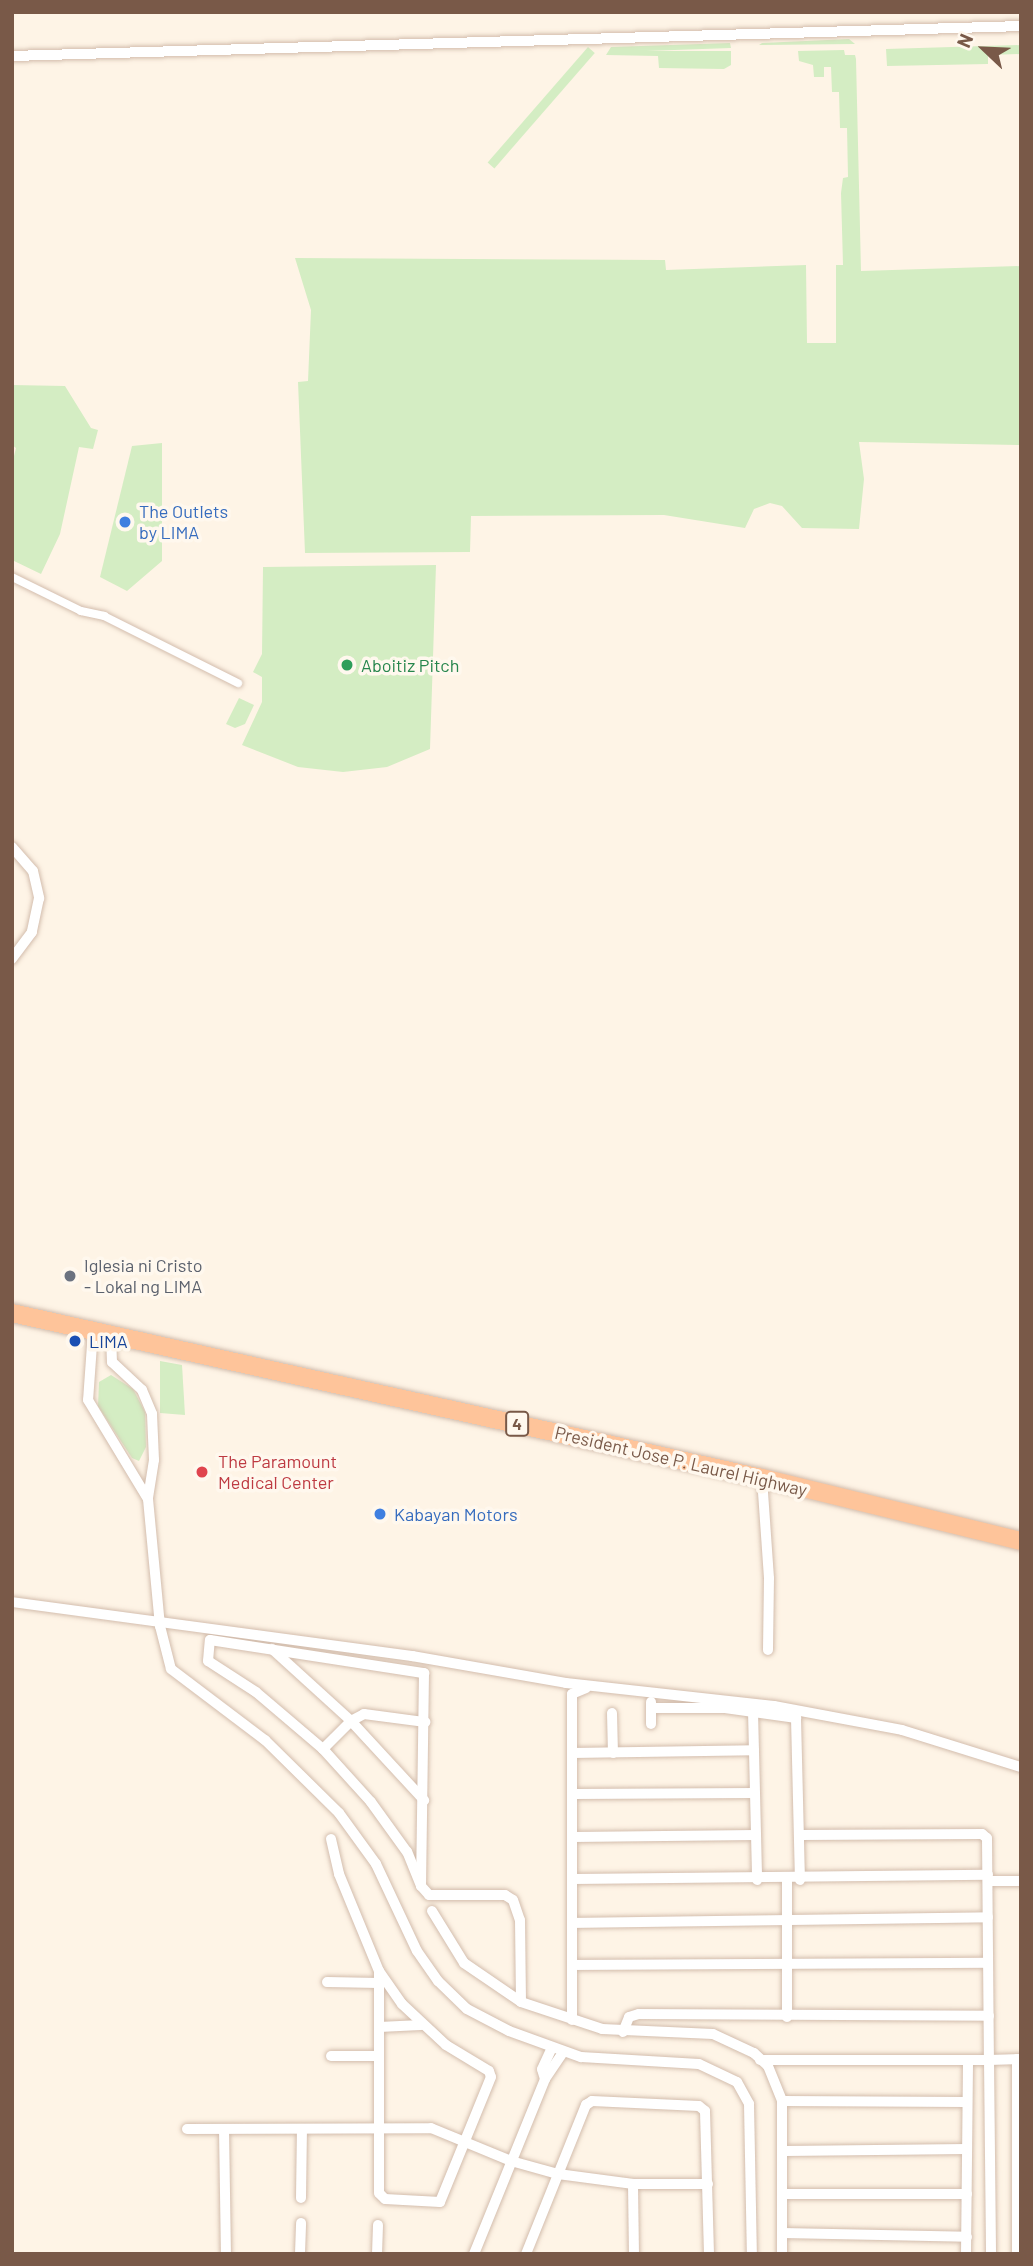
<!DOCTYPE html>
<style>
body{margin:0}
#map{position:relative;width:1033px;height:2266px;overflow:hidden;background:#fef4e6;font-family:Barlow,sans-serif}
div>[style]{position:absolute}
.green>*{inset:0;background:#d4edc3;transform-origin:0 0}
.roads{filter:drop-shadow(0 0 2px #d3bdad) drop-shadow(0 0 2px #d3bdad)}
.pedestrian>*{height:8px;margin:-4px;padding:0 4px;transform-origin:4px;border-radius:4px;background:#fff}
.minor>*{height:10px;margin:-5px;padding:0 5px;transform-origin:5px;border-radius:5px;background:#fff}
.trunk>*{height:18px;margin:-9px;padding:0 9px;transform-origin:9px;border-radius:9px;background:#fec49a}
.dots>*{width:19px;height:19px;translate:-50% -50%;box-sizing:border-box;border:4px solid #fff8ee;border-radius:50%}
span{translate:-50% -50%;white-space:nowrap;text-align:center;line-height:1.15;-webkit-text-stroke:7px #fff8ee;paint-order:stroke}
.shield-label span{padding:2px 5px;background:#fff8ee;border:2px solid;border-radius:5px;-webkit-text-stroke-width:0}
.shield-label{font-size:16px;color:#795948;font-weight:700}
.shop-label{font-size:18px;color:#366cbe}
.left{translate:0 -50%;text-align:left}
.leisure-label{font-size:18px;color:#27864d}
.worship-label{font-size:18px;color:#5b616d}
.transit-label{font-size:18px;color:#164399}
.street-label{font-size:18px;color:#795948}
.health-label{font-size:18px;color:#be3a42}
.frame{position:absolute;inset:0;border:14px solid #795948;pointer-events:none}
.north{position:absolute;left:949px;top:14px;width:70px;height:70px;-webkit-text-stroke:5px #fff8ee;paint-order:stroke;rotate:293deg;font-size:19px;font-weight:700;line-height:28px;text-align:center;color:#795948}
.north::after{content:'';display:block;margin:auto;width:24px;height:32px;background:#795948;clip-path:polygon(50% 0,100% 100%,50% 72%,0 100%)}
</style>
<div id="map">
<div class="green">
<i style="clip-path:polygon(849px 39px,855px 44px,759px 45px,762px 43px)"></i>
<i style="clip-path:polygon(730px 43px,731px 48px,646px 51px,731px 51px,731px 65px,724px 69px,659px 68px,658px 56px,606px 55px,611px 47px)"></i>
<i style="clip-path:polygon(1021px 45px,1021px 54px,988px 55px,988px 64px,887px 66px,886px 49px)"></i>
<i style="left:588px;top:47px;width:9px;height:153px;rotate:41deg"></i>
<i style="clip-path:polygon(844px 50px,845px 55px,855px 55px,856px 59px,861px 271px,1021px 266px,1021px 445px,859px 442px,864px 479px,859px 529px,802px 528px,782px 506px,770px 503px,754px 509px,745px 528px,664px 515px,471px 516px,470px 552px,305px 553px,298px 382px,308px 381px,311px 310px,295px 258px,665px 260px,666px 270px,806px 265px,807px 343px,836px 343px,836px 265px,843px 265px,841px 193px,843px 178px,848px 177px,847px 128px,840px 128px,839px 92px,832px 92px,831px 67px,824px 67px,824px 77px,814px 77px,813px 65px,799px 61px,798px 51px)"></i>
<i style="clip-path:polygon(12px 385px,65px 386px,91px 428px,98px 430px,93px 449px,79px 447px,60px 534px,41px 574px,12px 560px,12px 464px,16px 448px,12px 445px)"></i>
<i style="clip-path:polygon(162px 443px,162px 561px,127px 591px,100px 577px,132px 446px)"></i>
<i style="clip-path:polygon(436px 565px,430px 749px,387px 767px,343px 772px,298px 767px,242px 745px,262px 702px,262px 677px,253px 672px,262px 654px,263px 567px)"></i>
<i style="clip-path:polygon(239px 698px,254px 705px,245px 724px,235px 728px,226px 724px)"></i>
<i style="clip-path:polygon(160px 1361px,182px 1365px,185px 1415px,160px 1413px)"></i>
<i style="clip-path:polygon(111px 1375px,133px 1389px,145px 1412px,146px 1447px,139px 1461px,132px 1458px,98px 1406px,99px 1382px)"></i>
</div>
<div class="roads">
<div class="pedestrian">
<i style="left:12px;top:577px;width:77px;rotate:26.2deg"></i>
<i style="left:81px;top:611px;width:24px;rotate:12deg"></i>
<i style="left:104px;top:616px;width:150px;rotate:26.6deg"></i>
</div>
<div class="minor">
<i style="left:12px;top:56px;width:1009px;rotate:-1.7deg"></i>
<i style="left:12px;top:847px;width:32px;rotate:49deg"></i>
<i style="left:33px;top:871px;width:28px;rotate:77deg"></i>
<i style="left:39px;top:898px;width:35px;rotate:102deg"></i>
<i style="left:32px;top:932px;width:34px;rotate:127deg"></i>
<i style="left:93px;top:1331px;width:69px;rotate:94.1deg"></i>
<i style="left:88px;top:1400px;width:116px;rotate:58.8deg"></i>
<i style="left:111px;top:1334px;width:28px;rotate:88deg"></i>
<i style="left:112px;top:1362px;width:41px;rotate:43deg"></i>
<i style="left:142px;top:1390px;width:26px;rotate:67deg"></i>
<i style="left:152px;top:1414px;width:46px;rotate:87.5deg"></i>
<i style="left:154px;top:1460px;width:39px;rotate:99deg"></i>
<i style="left:148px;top:1499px;width:128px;rotate:84.6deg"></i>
<i style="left:160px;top:1626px;width:44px;rotate:75.7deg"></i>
<i style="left:171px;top:1669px;width:118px;rotate:37.1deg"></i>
<i style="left:265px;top:1740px;width:104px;rotate:44.6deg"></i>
<i style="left:339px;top:1813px;width:63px;rotate:54deg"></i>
<i style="left:376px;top:1864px;width:96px;rotate:64.8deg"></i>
<i style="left:417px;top:1951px;width:37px;rotate:55deg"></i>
<i style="left:438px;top:1981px;width:40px;rotate:44deg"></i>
<i style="left:467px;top:2009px;width:47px;rotate:27.6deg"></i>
<i style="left:509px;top:2031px;width:77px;rotate:19.9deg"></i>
<i style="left:581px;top:2057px;width:118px;rotate:3.4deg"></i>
<i style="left:699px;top:2064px;width:42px;rotate:25.3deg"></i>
<i style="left:737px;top:2082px;width:25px;rotate:61deg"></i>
<i style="left:749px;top:2104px;width:150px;rotate:88.9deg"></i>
<i style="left:762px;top:1478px;width:100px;rotate:86deg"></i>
<i style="left:769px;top:1578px;width:72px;rotate:90.8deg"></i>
<i style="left:12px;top:1602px;width:404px;rotate:7.7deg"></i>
<i style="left:412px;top:1656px;width:156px;rotate:9.9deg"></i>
<i style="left:566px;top:1683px;width:209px;rotate:6.3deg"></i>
<i style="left:774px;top:1706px;width:130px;rotate:10.6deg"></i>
<i style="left:902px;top:1730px;width:125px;rotate:17.3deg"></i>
<i style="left:272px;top:1649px;width:107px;rotate:42.3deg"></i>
<i style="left:351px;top:1721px;width:108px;rotate:47.3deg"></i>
<i style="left:651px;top:1708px;width:74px"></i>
<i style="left:725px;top:1708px;width:72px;rotate:8deg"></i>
<i style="left:796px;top:1718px;width:162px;rotate:88.6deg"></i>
<i style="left:753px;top:1711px;width:169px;rotate:88.6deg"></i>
<i style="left:612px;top:1713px;width:40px;rotate:88.6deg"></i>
<i style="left:651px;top:1724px;width:22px;rotate:-90deg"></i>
<i style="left:323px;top:1749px;width:40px;rotate:-45deg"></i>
<i style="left:351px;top:1721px;width:15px;rotate:-28deg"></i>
<i style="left:364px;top:1714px;width:62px;rotate:7.5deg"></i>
<i style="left:572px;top:1753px;width:182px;rotate:-0.9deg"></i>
<i style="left:573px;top:1794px;width:182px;rotate:-0.3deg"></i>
<i style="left:800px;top:1835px;width:182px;rotate:-0.3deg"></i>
<i style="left:982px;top:1834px;width:6px;rotate:39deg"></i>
<i style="left:987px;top:1838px;width:222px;rotate:89.5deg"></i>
<i style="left:989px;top:2060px;width:32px;rotate:-2deg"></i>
<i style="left:573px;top:1837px;width:183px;rotate:-0.6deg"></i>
<i style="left:331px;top:1839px;width:36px;rotate:77deg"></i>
<i style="left:339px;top:1874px;width:105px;rotate:67.6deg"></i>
<i style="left:379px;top:1971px;width:40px;rotate:55.1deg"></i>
<i style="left:402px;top:2004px;width:60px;rotate:43deg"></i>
<i style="left:446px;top:2045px;width:50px;rotate:31.2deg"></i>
<i style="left:489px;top:2071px;width:6px;rotate:72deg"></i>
<i style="left:491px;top:2077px;width:135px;rotate:112.2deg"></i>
<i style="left:440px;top:2202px;width:55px;rotate:-176.9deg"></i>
<i style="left:385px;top:2199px;width:8px;rotate:-135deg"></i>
<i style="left:379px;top:2193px;width:222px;rotate:-90deg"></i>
<i style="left:573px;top:1879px;width:415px;rotate:-0.6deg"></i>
<i style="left:988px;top:1881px;width:33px"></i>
<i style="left:421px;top:1886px;width:37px;rotate:-112deg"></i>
<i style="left:407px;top:1852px;width:62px;rotate:-125.8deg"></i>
<i style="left:371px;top:1802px;width:72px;rotate:-132.2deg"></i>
<i style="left:323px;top:1749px;width:88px;rotate:-139.6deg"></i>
<i style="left:256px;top:1692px;width:57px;rotate:-147.1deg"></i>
<i style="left:208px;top:1661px;width:21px;rotate:-85deg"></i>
<i style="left:210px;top:1640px;width:217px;rotate:8.8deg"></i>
<i style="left:424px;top:1673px;width:213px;rotate:90.8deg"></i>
<i style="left:421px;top:1886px;width:12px;rotate:48deg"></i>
<i style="left:429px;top:1895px;width:76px"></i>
<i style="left:505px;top:1895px;width:9px;rotate:32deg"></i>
<i style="left:513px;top:1900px;width:21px;rotate:71deg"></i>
<i style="left:520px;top:1920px;width:82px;rotate:89.3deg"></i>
<i style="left:432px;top:1911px;width:61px;rotate:58.4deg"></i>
<i style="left:464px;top:1963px;width:69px;rotate:34.4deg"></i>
<i style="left:521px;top:2002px;width:85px;rotate:18.4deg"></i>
<i style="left:602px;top:2029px;width:111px;rotate:2.6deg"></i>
<i style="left:713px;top:2034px;width:45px;rotate:24.9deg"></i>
<i style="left:754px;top:2053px;width:19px;rotate:43deg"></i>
<i style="left:768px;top:2066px;width:38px;rotate:68deg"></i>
<i style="left:782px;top:2101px;width:153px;rotate:90deg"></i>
<i style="left:573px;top:1923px;width:415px;rotate:-0.8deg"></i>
<i style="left:572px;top:1965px;width:416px;rotate:-0.3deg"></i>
<i style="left:327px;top:1982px;width:52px;rotate:1.1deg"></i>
<i style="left:787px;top:2017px;width:137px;rotate:-90deg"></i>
<i style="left:572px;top:2020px;width:326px;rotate:-90deg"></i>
<i style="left:572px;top:1694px;width:15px;rotate:-23deg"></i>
<i style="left:379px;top:2027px;width:42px;rotate:-2.7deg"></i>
<i style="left:623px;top:2032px;width:16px;rotate:-68deg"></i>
<i style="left:629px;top:2017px;width:10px;rotate:-17deg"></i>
<i style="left:639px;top:2014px;width:350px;rotate:0.3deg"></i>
<i style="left:331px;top:2056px;width:48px"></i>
<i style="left:1017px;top:2059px;width:195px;rotate:90deg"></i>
<i style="left:760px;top:2060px;width:208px"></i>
<i style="left:545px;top:2079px;width:10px;rotate:-107deg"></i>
<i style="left:542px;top:2069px;width:23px;rotate:-65deg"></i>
<i style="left:782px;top:2101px;width:185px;rotate:0.3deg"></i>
<i style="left:187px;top:2129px;width:244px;rotate:-0.2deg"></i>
<i style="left:431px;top:2128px;width:87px;rotate:22.4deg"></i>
<i style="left:511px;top:2161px;width:49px;rotate:15.5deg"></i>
<i style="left:558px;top:2174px;width:76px;rotate:7.6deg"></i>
<i style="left:633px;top:2184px;width:75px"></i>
<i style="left:224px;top:2129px;width:125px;rotate:89.1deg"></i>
<i style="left:785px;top:2151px;width:182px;rotate:-0.6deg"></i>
<i style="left:633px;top:2184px;width:70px;rotate:89.2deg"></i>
<i style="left:784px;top:2194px;width:183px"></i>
<i style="left:301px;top:2198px;width:69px;rotate:-89.2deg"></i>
<i style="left:783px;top:2233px;width:184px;rotate:1.2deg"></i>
<i style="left:300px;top:2254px;width:31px;rotate:-88deg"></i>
<i style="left:377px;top:2254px;width:29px;rotate:-88deg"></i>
<i style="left:474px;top:2254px;width:189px;rotate:-67.9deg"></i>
<i style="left:545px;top:2079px;width:32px;rotate:-56deg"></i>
<i style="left:526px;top:2254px;width:161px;rotate:-68.1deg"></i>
<i style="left:586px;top:2105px;width:7px;rotate:-34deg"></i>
<i style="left:592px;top:2101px;width:107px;rotate:2.7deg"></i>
<i style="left:699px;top:2106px;width:8px;rotate:40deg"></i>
<i style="left:705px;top:2111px;width:143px;rotate:88.4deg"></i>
<i style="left:966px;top:2254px;width:194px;rotate:-89.4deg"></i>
<i style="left:968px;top:2060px;width:21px"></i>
<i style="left:989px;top:2060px;width:194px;rotate:89.4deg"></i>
</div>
<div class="trunk">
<i style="left:12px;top:1313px;width:768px;rotate:12.41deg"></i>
<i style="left:762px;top:1478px;width:267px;rotate:13.7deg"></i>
</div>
</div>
<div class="dots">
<i style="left:125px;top:522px;background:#3f7fe0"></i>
<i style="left:347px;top:665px;background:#2e9e5b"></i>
<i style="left:70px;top:1276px;background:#6b7280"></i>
<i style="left:75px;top:1341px;background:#1a4fb4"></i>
<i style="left:202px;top:1472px;background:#e0444e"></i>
<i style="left:380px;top:1514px;background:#3f7fe0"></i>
</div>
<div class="shield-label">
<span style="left:517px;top:1424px">4</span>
</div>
<div class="shop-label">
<span class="left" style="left:139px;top:522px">The Outlets<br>by LIMA</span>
<span class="left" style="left:394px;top:1514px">Kabayan Motors</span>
</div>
<div class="leisure-label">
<span class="left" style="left:361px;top:665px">Aboitiz Pitch</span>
</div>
<div class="worship-label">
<span class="left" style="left:84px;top:1276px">Iglesia ni Cristo<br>- Lokal ng LIMA</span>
</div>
<div class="transit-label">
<span class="left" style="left:89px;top:1341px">LIMA</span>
</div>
<div class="street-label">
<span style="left:681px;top:1461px;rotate:13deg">President Jose P. Laurel Highway</span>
</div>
<div class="health-label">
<span class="left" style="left:218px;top:1472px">The Paramount<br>Medical Center</span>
</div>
<div class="frame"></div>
<div class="north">N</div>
</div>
